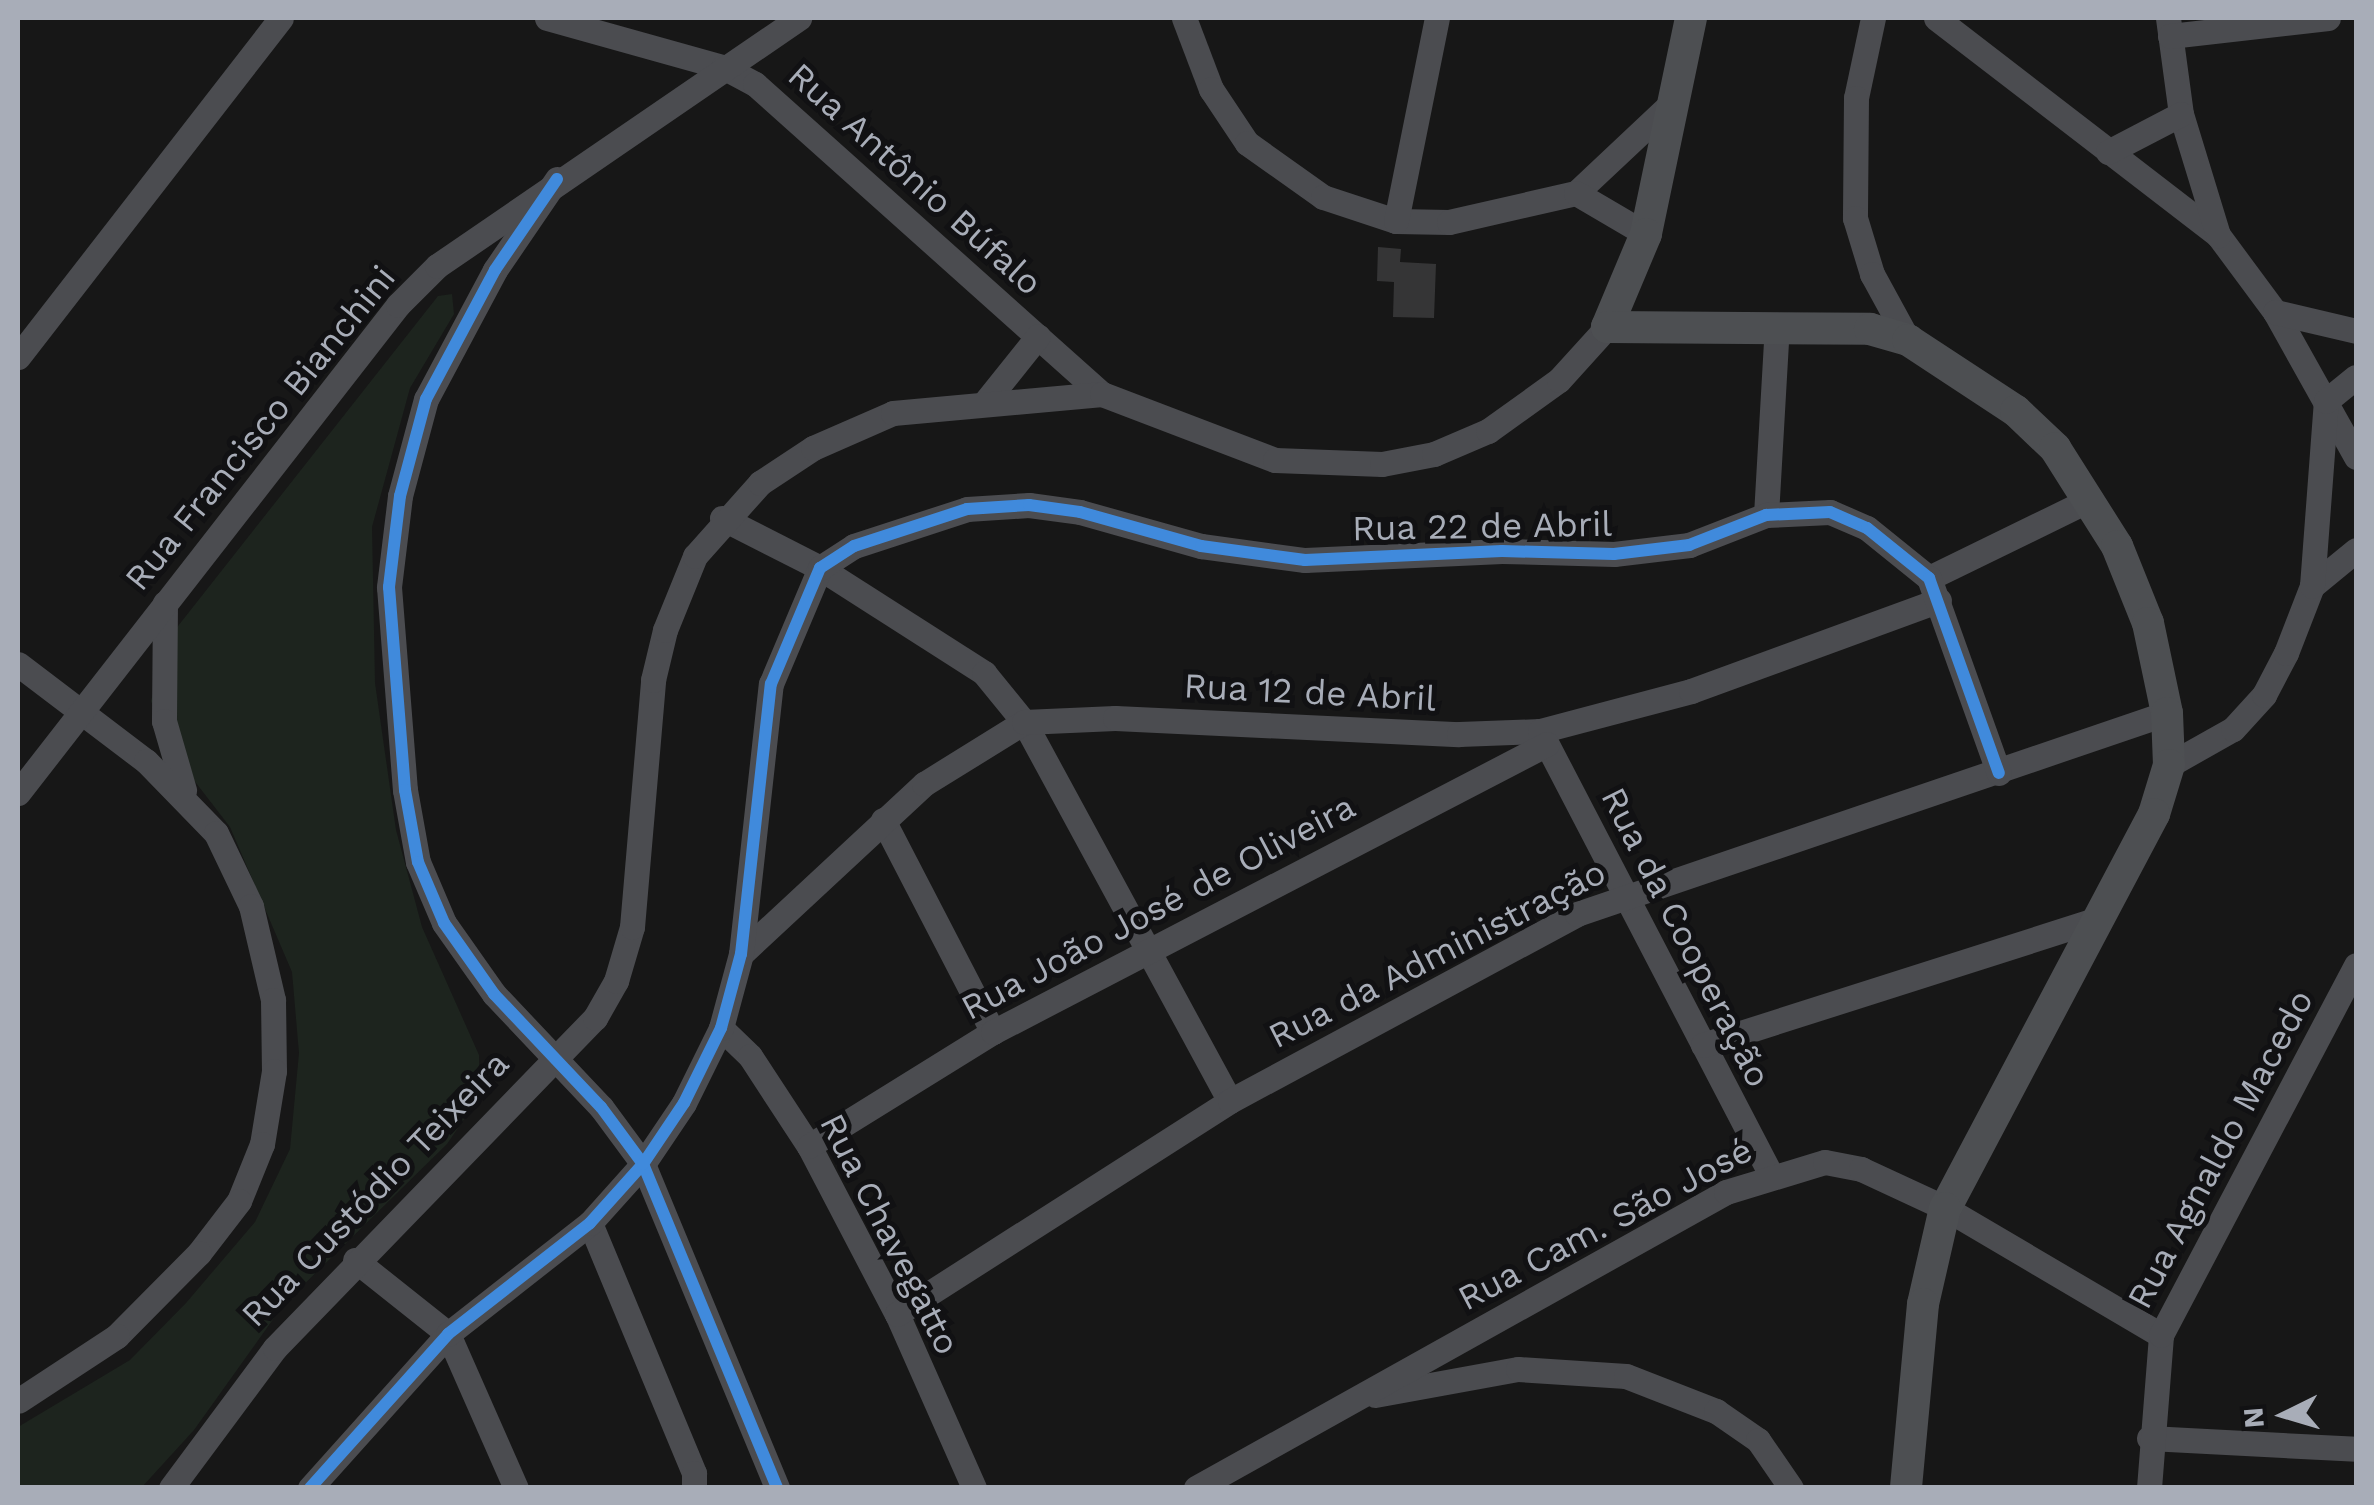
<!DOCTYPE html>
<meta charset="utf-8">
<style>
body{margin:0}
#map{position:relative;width:2374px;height:1505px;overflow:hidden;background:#171717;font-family:"Work Sans",sans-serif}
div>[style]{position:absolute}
.green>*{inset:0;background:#1d241e}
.building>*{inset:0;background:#353536}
.minor>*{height:25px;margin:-12.5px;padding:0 12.5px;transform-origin:12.5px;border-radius:12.5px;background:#4b4c50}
.major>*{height:32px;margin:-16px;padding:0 16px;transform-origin:16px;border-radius:16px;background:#4d4f52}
.cycleway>*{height:12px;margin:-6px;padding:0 6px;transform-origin:6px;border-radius:6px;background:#408adc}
span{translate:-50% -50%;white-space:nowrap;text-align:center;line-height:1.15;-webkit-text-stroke:10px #111113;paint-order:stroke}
.street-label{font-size:35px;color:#a8adb8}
.frame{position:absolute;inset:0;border:20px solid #a8adb8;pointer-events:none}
.north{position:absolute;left:2234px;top:1365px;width:100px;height:100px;-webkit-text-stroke:8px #111113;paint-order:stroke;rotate:265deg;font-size:28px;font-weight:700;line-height:40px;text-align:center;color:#a8adb8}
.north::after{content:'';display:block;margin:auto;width:35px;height:45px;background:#a8adb8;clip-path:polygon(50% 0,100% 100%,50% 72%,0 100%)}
</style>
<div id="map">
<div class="green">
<i style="clip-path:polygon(452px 294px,454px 314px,410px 388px,372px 527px,375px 683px,396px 830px,422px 927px,479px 1055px,480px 1096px,447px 1144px,284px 1304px,194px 1430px,142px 1487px,18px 1488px,18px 1427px,130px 1360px,186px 1303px,255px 1222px,290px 1149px,299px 1053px,292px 972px,230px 827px,166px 744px,151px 701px,167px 640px,438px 296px)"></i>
</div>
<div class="building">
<i style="clip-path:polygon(1378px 247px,1401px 249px,1400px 262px,1436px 264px,1434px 318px,1393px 317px,1394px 282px,1377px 281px)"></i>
</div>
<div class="minor">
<i style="left:547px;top:18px;width:183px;rotate:15.6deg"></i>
<i style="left:723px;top:67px;width:36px;rotate:28deg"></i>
<i style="left:755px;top:84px;width:465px;rotate:41.8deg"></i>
<i style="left:1184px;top:18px;width:76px;rotate:69.2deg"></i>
<i style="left:1211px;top:89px;width:65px;rotate:56.3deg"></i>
<i style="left:1247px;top:143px;width:93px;rotate:35.4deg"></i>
<i style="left:1323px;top:197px;width:77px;rotate:18.2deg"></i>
<i style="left:1396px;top:221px;width:53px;rotate:1.1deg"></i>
<i style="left:1449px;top:222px;width:130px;rotate:-12.9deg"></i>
<i style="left:1576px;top:193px;width:133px;rotate:-43.2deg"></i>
<i style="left:1873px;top:18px;width:82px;rotate:102deg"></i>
<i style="left:1856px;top:98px;width:120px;rotate:90.5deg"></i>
<i style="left:1855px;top:218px;width:59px;rotate:73.1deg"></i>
<i style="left:1872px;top:274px;width:75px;rotate:61.4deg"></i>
<i style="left:1936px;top:18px;width:356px;rotate:37.6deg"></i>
<i style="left:2218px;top:235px;width:96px;rotate:53.5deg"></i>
<i style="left:2275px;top:312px;width:166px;rotate:60.8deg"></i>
<i style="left:2168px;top:18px;width:97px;rotate:82.3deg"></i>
<i style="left:2181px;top:114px;width:127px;rotate:73deg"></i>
<i style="left:2170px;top:36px;width:159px;rotate:-6.5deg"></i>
<i style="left:2108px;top:152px;width:82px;rotate:-27.5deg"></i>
<i style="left:557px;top:179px;width:110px;rotate:124.3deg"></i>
<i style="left:495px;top:270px;width:146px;rotate:118.1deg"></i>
<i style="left:426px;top:399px;width:100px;rotate:105deg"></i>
<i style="left:400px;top:496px;width:92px;rotate:96.9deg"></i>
<i style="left:389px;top:587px;width:204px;rotate:85.5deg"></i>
<i style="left:405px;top:790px;width:73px;rotate:79.8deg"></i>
<i style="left:418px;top:862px;width:66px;rotate:66.9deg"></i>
<i style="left:444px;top:923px;width:87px;rotate:54.8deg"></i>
<i style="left:494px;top:994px;width:156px;rotate:46.6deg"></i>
<i style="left:601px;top:1107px;width:71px;rotate:53.6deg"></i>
<i style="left:643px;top:1164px;width:351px;rotate:67.5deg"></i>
<i style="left:1576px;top:193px;width:81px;rotate:30.4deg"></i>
<i style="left:1396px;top:221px;width:207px;rotate:-78.6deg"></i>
<i style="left:2275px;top:312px;width:83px;rotate:13.2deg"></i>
<i style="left:18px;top:357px;width:429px;rotate:-52.2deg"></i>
<i style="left:986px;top:401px;width:83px;rotate:-51.3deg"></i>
<i style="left:1766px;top:515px;width:190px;rotate:-86.7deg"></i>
<i style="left:722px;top:518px;width:110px;rotate:27deg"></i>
<i style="left:820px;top:568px;width:195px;rotate:32.6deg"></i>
<i style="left:984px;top:673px;width:63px;rotate:50.8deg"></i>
<i style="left:1024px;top:722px;width:431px;rotate:61.5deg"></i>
<i style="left:1929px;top:578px;width:180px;rotate:-26deg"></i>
<i style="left:2312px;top:586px;width:57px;rotate:-39.3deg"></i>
<i style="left:165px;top:603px;width:118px;rotate:90.5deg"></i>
<i style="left:164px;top:721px;width:72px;rotate:73.8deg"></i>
<i style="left:18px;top:664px;width:161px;rotate:37.2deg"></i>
<i style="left:146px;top:761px;width:100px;rotate:45.8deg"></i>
<i style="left:216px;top:833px;width:81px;rotate:64.4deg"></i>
<i style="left:251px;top:906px;width:97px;rotate:76.8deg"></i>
<i style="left:273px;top:1000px;width:71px;rotate:89.2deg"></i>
<i style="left:274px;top:1071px;width:74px;rotate:99.3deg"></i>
<i style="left:262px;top:1144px;width:61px;rotate:112deg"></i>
<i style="left:239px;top:1201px;width:66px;rotate:127.6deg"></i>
<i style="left:199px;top:1253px;width:117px;rotate:134.7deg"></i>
<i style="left:117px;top:1336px;width:118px;rotate:146.7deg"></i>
<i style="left:1540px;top:731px;width:500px;rotate:62.51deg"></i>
<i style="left:2169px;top:765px;width:73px;rotate:-29.4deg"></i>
<i style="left:2233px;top:729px;width:46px;rotate:-47.6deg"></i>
<i style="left:2264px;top:695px;width:47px;rotate:-62.4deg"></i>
<i style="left:2286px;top:653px;width:72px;rotate:-68.8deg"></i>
<i style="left:2312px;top:586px;width:186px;rotate:-85.7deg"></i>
<i style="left:2326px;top:401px;width:38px;rotate:-39deg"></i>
<i style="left:18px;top:793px;width:619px;rotate:-52.09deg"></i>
<i style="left:398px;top:305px;width:55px;rotate:-45deg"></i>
<i style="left:437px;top:266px;width:439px;rotate:-34.4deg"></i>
<i style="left:883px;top:820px;width:239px;rotate:62.6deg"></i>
<i style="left:741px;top:954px;width:250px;rotate:-42.9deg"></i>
<i style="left:924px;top:784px;width:118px;rotate:-31.8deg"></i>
<i style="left:1024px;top:722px;width:91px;rotate:-2.5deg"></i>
<i style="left:1115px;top:718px;width:344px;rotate:2.7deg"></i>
<i style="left:1459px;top:734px;width:81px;rotate:-2.1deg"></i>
<i style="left:1540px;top:731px;width:156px;rotate:-14.8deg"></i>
<i style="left:1691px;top:691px;width:264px;rotate:-20.1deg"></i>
<i style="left:721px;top:1028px;width:40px;rotate:44deg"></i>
<i style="left:750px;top:1056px;width:108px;rotate:56.8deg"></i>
<i style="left:809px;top:1146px;width:190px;rotate:62.4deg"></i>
<i style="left:897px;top:1314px;width:190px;rotate:66.1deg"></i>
<i style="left:1703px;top:1045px;width:408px;rotate:-17.7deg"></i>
<i style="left:809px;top:1146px;width:216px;rotate:-31.8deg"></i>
<i style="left:993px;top:1032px;width:624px;rotate:-27.47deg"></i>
<i style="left:590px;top:1223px;width:271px;rotate:67.4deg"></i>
<i style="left:694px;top:1473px;width:15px;rotate:90deg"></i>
<i style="left:355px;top:1260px;width:119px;rotate:38.5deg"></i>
<i style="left:448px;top:1334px;width:168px;rotate:66.2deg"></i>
<i style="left:897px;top:1314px;width:395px;rotate:-32.6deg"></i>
<i style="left:1230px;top:1101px;width:394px;rotate:-28.3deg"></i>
<i style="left:1577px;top:914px;width:623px;rotate:-18.81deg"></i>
<i style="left:1375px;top:1395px;width:145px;rotate:-10.3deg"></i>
<i style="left:1518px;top:1369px;width:108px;rotate:3.7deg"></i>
<i style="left:1626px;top:1376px;width:97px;rotate:21.3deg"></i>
<i style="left:1716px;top:1411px;width:51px;rotate:34.6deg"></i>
<i style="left:1758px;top:1440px;width:58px;rotate:55.5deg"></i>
<i style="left:2149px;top:1438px;width:207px;rotate:3deg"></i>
<i style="left:171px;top:1488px;width:174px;rotate:-53.4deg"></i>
<i style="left:275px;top:1348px;width:460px;rotate:-45.9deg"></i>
<i style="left:595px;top:1018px;width:43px;rotate:-60.4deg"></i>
<i style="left:616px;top:981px;width:56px;rotate:-73.5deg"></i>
<i style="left:632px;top:927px;width:248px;rotate:-85.1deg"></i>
<i style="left:653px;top:680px;width:51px;rotate:-76.5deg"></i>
<i style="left:665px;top:630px;width:80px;rotate:-67.9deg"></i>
<i style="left:695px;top:556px;width:98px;rotate:-48.3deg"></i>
<i style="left:760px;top:483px;width:64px;rotate:-33.4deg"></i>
<i style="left:813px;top:448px;width:87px;rotate:-23.6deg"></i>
<i style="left:893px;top:413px;width:210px;rotate:-5.2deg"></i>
<i style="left:1102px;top:394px;width:185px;rotate:20.9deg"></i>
<i style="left:1275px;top:460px;width:107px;rotate:2.1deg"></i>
<i style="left:1382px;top:464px;width:53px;rotate:-10.9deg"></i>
<i style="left:1434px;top:454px;width:59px;rotate:-23.1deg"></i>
<i style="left:1488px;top:431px;width:87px;rotate:-35.7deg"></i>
<i style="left:1559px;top:380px;width:72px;rotate:-47.8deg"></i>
<i style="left:310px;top:1488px;width:207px;rotate:-48.1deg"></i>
<i style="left:448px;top:1334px;width:180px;rotate:-38deg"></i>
<i style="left:590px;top:1223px;width:79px;rotate:-48.1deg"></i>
<i style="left:643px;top:1164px;width:73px;rotate:-56.1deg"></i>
<i style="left:684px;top:1103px;width:84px;rotate:-63.7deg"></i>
<i style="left:721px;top:1028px;width:77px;rotate:-74.9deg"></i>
<i style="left:741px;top:954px;width:272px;rotate:-83.7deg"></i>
<i style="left:771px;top:684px;width:126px;rotate:-67.1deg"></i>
<i style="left:820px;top:568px;width:40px;rotate:-32.9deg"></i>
<i style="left:854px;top:546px;width:119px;rotate:-18.1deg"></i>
<i style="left:967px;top:509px;width:62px;rotate:-3.7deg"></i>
<i style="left:1029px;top:505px;width:51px;rotate:7.8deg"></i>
<i style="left:1080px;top:512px;width:126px;rotate:15.7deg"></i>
<i style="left:1201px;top:546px;width:105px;rotate:7.7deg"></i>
<i style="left:1305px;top:560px;width:197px;rotate:-2.6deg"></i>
<i style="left:1502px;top:551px;width:112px;rotate:1.5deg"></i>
<i style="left:1614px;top:554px;width:76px;rotate:-6.8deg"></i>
<i style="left:1689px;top:545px;width:83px;rotate:-21.3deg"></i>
<i style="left:1766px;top:515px;width:64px;rotate:-2.7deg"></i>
<i style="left:1830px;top:512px;width:40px;rotate:23.4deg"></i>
<i style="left:1867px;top:528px;width:80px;rotate:38.9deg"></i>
<i style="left:1929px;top:578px;width:207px;rotate:70.3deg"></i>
<i style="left:1196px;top:1488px;width:607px;rotate:-29.18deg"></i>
<i style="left:1726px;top:1192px;width:103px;rotate:-16.9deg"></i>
<i style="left:1825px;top:1162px;width:37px;rotate:11deg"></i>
<i style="left:1861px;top:1169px;width:93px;rotate:24.9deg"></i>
<i style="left:1945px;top:1208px;width:251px;rotate:30.5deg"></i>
<i style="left:2149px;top:1488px;width:153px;rotate:-85.5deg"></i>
<i style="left:2161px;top:1335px;width:418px;rotate:-62.2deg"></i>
</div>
<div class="major">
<i style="left:1691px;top:18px;width:221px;rotate:101.8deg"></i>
<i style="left:1646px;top:234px;width:101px;rotate:112.8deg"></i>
<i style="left:1607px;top:327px;width:263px;rotate:0.4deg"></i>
<i style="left:1870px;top:329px;width:40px;rotate:16deg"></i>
<i style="left:1908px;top:340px;width:129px;rotate:33.3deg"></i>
<i style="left:2016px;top:411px;width:54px;rotate:43.5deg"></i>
<i style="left:2055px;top:448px;width:116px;rotate:57.7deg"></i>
<i style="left:2117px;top:546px;width:83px;rotate:68.1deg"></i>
<i style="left:2148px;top:623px;width:92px;rotate:78.1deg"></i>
<i style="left:2167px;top:713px;width:52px;rotate:87.8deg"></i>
<i style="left:2169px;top:765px;width:51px;rotate:107deg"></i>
<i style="left:2154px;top:814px;width:446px;rotate:117.9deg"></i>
<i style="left:1945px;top:1208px;width:98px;rotate:102.9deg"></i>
<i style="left:1923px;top:1304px;width:185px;rotate:95.3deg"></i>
</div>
<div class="cycleway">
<i style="left:557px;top:179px;width:110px;rotate:124.3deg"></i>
<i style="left:495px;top:270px;width:146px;rotate:118.1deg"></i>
<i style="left:426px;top:399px;width:100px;rotate:105deg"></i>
<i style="left:400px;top:496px;width:92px;rotate:96.9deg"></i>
<i style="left:389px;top:587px;width:204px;rotate:85.5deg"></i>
<i style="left:405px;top:790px;width:73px;rotate:79.8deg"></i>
<i style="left:418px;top:862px;width:66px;rotate:66.9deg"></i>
<i style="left:444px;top:923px;width:87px;rotate:54.8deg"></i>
<i style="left:494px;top:994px;width:156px;rotate:46.6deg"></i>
<i style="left:601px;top:1107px;width:71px;rotate:53.6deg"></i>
<i style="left:643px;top:1164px;width:351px;rotate:67.5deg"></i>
<i style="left:310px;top:1488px;width:207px;rotate:-48.1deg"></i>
<i style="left:448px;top:1334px;width:180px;rotate:-38deg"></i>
<i style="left:590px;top:1223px;width:79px;rotate:-48.1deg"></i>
<i style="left:643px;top:1164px;width:73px;rotate:-56.1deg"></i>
<i style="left:684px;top:1103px;width:84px;rotate:-63.7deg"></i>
<i style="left:721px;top:1028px;width:77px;rotate:-74.9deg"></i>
<i style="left:741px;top:954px;width:272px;rotate:-83.7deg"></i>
<i style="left:771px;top:684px;width:126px;rotate:-67.1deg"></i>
<i style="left:820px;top:568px;width:40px;rotate:-32.9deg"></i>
<i style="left:854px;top:546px;width:119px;rotate:-18.1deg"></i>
<i style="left:967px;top:509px;width:62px;rotate:-3.7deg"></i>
<i style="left:1029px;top:505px;width:51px;rotate:7.8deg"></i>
<i style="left:1080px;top:512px;width:126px;rotate:15.7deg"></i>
<i style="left:1201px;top:546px;width:105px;rotate:7.7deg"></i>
<i style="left:1305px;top:560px;width:197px;rotate:-2.6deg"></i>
<i style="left:1502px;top:551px;width:112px;rotate:1.5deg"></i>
<i style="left:1614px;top:554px;width:76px;rotate:-6.8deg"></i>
<i style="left:1689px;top:545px;width:83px;rotate:-21.3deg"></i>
<i style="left:1766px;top:515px;width:64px;rotate:-2.7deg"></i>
<i style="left:1830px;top:512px;width:40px;rotate:23.4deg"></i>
<i style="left:1867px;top:528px;width:80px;rotate:38.9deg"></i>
<i style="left:1929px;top:578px;width:207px;rotate:70.3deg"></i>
</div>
<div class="street-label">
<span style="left:915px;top:179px;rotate:42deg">Rua Antônio Búfalo</span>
<span style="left:260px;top:428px;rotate:-51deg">Rua Francisco Bianchini</span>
<span style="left:1482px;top:526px;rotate:-1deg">Rua 22 de Abril</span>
<span style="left:1310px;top:692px;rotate:3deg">Rua 12 de Abril</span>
<span style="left:1158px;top:907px;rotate:-28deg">Rua João José de Oliveira</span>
<span style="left:1686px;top:937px;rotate:63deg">Rua da Cooperação</span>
<span style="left:1437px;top:954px;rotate:-27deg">Rua da Administração</span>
<span style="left:2220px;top:1149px;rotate:-62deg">Rua Agnaldo Macedo</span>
<span style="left:375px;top:1189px;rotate:-46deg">Rua Custódio Teixeira</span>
<span style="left:1605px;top:1224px;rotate:-28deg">Rua Cam. São José</span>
<span style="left:890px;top:1234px;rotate:63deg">Rua Chavegatto</span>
</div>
<div class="frame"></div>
<div class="north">N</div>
</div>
